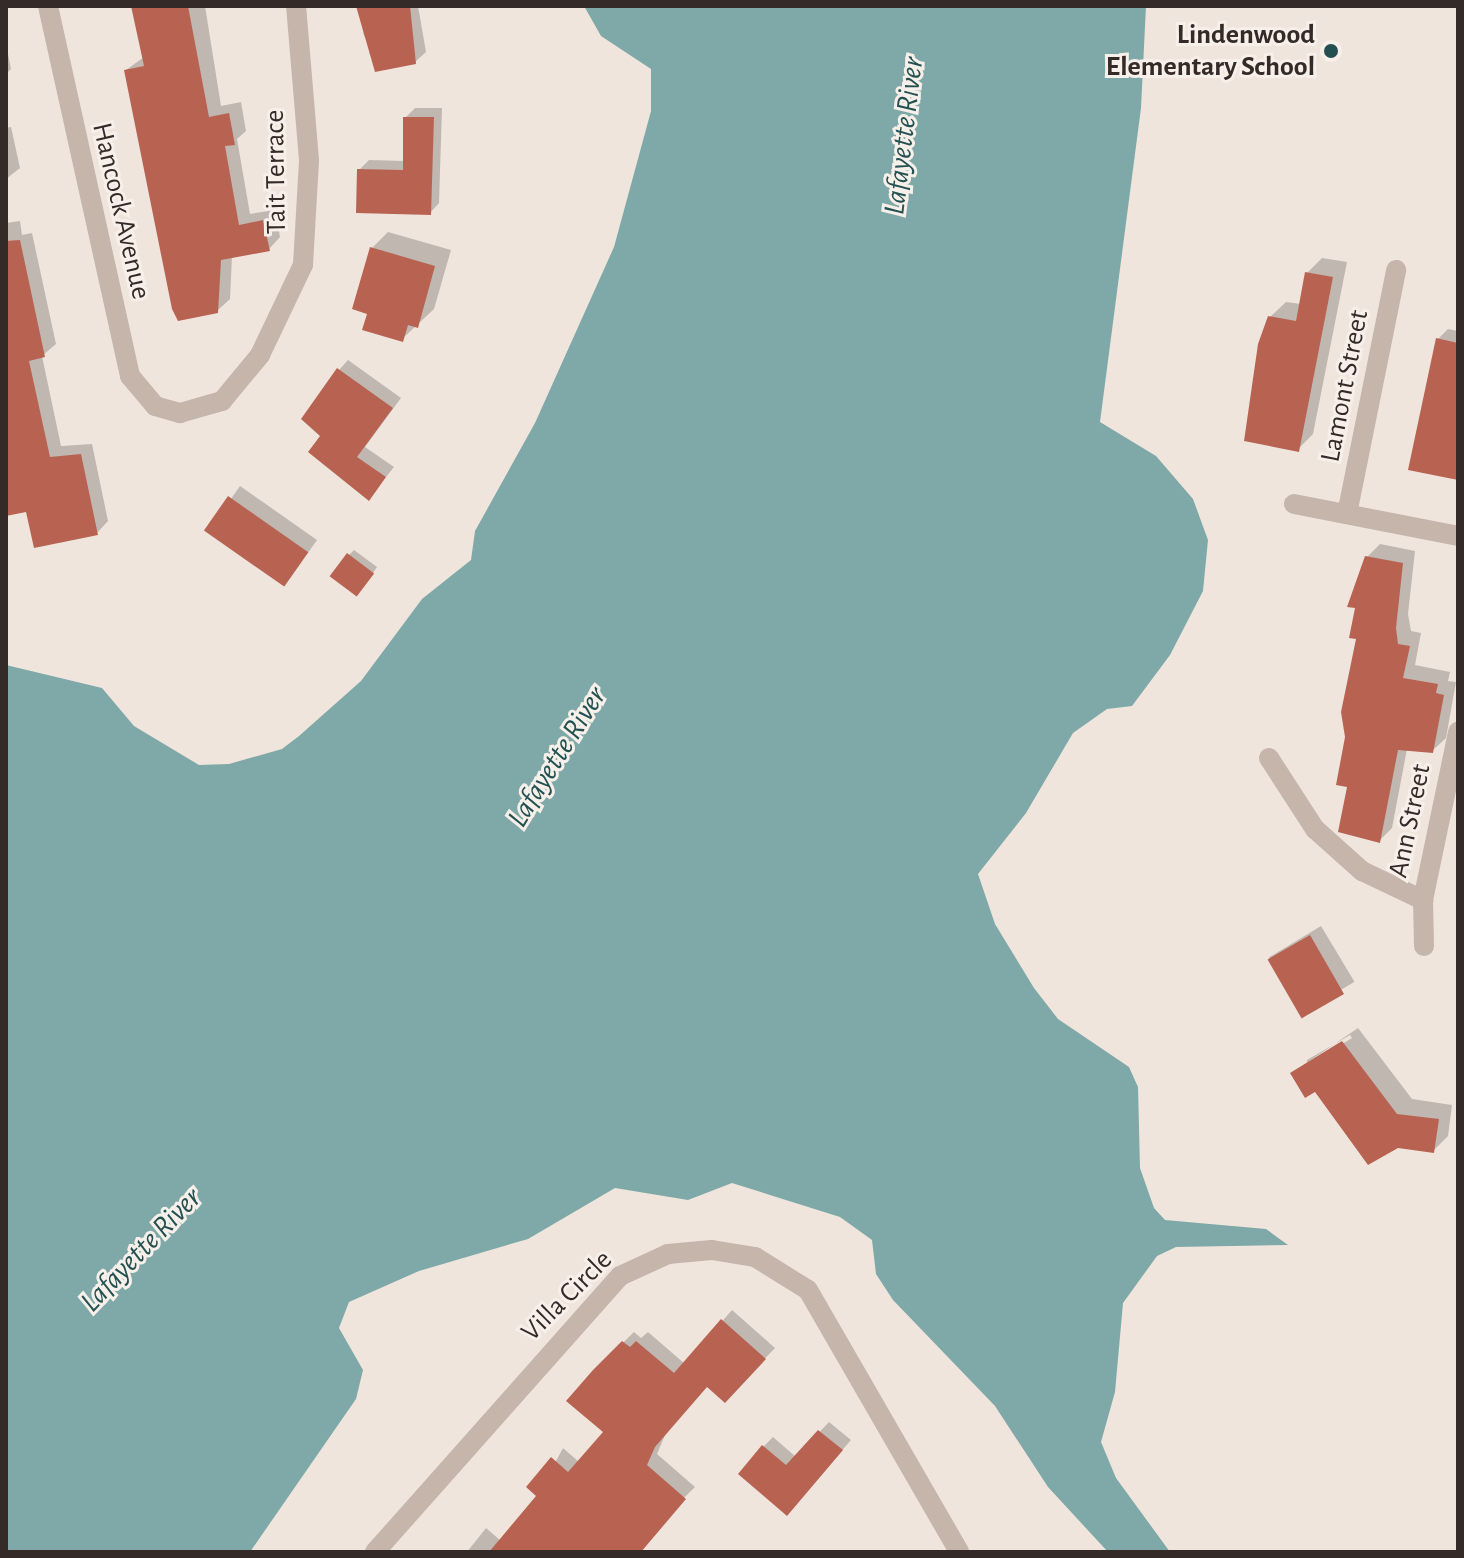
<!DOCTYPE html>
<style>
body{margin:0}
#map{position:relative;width:1464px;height:1558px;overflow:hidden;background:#efe5dd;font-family:"Alegreya Sans",sans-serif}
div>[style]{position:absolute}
.water>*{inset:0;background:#7fa9a8}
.shadow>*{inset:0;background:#0003;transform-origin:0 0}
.building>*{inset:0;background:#b86352;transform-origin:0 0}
.street>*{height:20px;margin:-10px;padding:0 10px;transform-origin:10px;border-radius:10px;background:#c6b5aa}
.dots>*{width:22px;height:22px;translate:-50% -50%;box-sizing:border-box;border:4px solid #f7efe9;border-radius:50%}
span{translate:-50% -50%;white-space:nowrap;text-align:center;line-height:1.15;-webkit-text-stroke:6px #f7efe9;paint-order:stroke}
.poi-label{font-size:28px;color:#342b29;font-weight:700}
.right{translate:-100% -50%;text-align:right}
.street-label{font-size:28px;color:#342b29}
.water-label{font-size:30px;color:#235151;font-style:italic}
.frame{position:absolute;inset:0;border:8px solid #342b29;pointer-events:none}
</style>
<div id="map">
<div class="water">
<i style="clip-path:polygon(584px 6px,1146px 6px,1141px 108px,1100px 422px,1156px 456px,1193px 499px,1208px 540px,1203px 591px,1170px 655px,1132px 706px,1107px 709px,1073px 733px,1026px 813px,978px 874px,995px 924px,1034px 988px,1058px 1019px,1129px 1067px,1138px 1087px,1140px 1168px,1154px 1208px,1165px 1220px,1266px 1229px,1288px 1245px,1176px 1247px,1157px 1256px,1123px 1303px,1115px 1392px,1101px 1442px,1116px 1478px,1170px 1552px,1108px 1552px,1048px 1487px,995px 1406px,893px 1300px,876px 1274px,872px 1240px,840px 1217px,732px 1183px,688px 1200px,615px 1188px,528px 1239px,419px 1271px,349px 1302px,339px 1328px,363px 1370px,356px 1399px,250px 1552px,6px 1552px,6px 665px,102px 688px,134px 726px,199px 765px,229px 764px,282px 749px,299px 736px,361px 681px,422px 599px,471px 560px,475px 531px,535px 423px,614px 247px,651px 111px,651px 69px,601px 36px)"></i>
</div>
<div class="shadow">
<i style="clip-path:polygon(134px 6px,205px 6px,221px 106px,241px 102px,246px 131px,237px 139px,250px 214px,275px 210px,280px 237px,269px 249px,232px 256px,230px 299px,217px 311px,126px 70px,144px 57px)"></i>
<i style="clip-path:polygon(358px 6px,418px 6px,426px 52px,415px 62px,364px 36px)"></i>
<i style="clip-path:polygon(6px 44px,11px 69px,6px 74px)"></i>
<i style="clip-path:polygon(415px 108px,442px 108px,439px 203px,430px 213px,359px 170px,369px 160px,405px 161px,405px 118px)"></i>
<i style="clip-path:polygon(11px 127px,20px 168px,6px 179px,6px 128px)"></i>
<i style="clip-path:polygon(20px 221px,22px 235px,32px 233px,56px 344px,42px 356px,61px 446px,92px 444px,108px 521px,97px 533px,28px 509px,6px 514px,6px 223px)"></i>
<i style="clip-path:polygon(388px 232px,451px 250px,434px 309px,402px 339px,370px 312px,372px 248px)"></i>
<i style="clip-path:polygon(1322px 258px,1347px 262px,1313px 434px,1298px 449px,1270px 317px,1286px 302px,1301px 304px,1307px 273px)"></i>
<i style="clip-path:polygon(1448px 329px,1458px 331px,1458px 479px,1438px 339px)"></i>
<i style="clip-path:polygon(348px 360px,401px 398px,365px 447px,394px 467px,369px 498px,322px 435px,339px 370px)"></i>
<i style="left:240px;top:486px;width:94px;height:56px;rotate:35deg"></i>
<i style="clip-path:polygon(1380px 544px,1415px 551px,1408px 614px,1411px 631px,1421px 633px,1415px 665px,1450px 672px,1448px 681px,1456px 682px,1446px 738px,1432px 751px,1407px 749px,1392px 828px,1379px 841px,1349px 786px,1348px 737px,1367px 557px)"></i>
<i style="clip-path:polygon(354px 550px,377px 567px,362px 589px,349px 555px)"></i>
<i style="left:1321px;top:926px;width:65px;height:61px;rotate:59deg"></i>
<i style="clip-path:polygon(evenodd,1358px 1028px,1412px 1099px,1452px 1105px,1448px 1136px,1433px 1151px,1397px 1146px,1292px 1073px,1358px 1028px,1350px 1035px,1352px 1038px,1307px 1065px,1307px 1060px,1350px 1035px)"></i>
<i style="clip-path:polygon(732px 1310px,775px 1348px,725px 1400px,707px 1385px,665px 1435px,657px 1454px,695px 1487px,629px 1552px,467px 1552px,486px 1528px,501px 1541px,538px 1495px,563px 1448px,579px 1462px,605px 1431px,594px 1371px,634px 1332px,641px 1338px,648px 1332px,685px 1364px)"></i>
<i style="clip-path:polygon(829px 1422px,851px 1440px,796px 1504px,763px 1447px,773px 1437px,796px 1457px)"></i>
</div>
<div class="building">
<i style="clip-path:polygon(131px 6px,188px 6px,209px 117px,229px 113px,235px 145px,225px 146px,239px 225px,263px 220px,270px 251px,221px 260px,218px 313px,178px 321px,172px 309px,124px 70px,144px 66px)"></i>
<i style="clip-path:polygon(356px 6px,410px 6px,416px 64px,375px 72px)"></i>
<i style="clip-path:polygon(403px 117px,434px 117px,431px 215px,356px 213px,357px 169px,403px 170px)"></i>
<i style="clip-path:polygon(20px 240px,45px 357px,29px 361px,50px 457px,81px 454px,98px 535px,34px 548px,26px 512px,6px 516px,6px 241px)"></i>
<i style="clip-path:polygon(370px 247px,435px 266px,418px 328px,408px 325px,403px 342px,362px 330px,367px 314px,352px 309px)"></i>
<i style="clip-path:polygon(1305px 272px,1333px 277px,1299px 452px,1244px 441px,1258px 344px,1268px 316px,1296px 321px)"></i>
<i style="clip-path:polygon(1436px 338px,1458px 343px,1458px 480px,1408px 470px)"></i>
<i style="clip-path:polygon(337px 368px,393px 408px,357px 457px,386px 477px,369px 501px,308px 452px,320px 436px,301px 419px)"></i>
<i style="left:228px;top:496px;width:98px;height:42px;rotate:35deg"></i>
<i style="left:347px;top:553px;width:34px;height:29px;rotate:37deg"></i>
<i style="clip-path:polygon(1365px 556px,1403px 563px,1396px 628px,1398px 644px,1410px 646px,1403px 678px,1438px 684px,1436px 693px,1444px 695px,1433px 753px,1398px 750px,1380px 843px,1338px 832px,1347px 787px,1336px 785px,1345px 737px,1341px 712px,1356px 639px,1349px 638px,1355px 608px,1347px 607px)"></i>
<i style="left:1310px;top:935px;width:68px;height:49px;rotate:60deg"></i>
<i style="clip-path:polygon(1342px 1041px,1397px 1114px,1439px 1119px,1434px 1153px,1398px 1148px,1368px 1165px,1315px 1092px,1305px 1098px,1290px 1073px)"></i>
<i style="clip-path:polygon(721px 1319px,766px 1359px,725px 1403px,707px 1387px,655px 1447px,647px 1465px,686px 1499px,641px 1552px,489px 1552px,536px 1496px,526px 1487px,551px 1457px,568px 1472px,603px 1432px,566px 1401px,593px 1370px,622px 1341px,630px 1347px,636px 1341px,674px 1373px)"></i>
<i style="clip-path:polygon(818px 1430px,843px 1450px,787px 1516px,738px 1474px,762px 1445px,786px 1465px)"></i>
</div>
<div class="street">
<i style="left:48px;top:6px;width:379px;rotate:77.5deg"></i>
<i style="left:130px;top:376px;width:39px;rotate:50deg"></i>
<i style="left:155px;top:406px;width:26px;rotate:16deg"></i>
<i style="left:180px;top:413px;width:44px;rotate:-15.9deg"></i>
<i style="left:222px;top:401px;width:60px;rotate:-50.4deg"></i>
<i style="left:260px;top:355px;width:100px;rotate:-64.5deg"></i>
<i style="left:303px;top:265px;width:105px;rotate:-86.7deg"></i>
<i style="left:309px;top:160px;width:155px;rotate:-94.8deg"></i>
<i style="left:1294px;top:504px;width:167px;rotate:11deg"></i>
<i style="left:1347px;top:514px;width:249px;rotate:-78.6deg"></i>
<i style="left:1269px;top:758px;width:85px;rotate:57.1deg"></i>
<i style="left:1315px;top:829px;width:63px;rotate:41.8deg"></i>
<i style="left:1362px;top:871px;width:68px;rotate:25.4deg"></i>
<i style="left:1424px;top:946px;width:46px;rotate:-91.2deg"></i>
<i style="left:1423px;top:900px;width:172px;rotate:-78.2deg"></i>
<i style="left:375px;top:1552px;width:369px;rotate:-48.4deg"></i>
<i style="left:620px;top:1276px;width:53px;rotate:-24.6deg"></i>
<i style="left:668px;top:1254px;width:44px;rotate:-5.2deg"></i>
<i style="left:712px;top:1250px;width:44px;rotate:9.2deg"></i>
<i style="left:755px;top:1257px;width:62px;rotate:31.9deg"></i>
<i style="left:808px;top:1290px;width:302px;rotate:60deg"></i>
</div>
<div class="dots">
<i style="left:1331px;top:51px;background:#235151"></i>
</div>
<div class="poi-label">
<span class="right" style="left:1315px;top:51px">Lindenwood<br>Elementary School</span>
</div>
<div class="street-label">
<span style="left:276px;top:172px;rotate:-91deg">Tait Terrace</span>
<span style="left:121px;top:211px;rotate:77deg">Hancock Avenue</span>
<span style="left:1345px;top:386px;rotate:-79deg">Lamont Street</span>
<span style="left:1410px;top:821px;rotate:-78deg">Ann Street</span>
<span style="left:567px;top:1296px;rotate:-45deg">Villa Circle</span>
</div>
<div class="water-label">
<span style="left:904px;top:136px;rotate:-83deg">Lafayette River</span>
<span style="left:557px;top:757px;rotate:-58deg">Lafayette River</span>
<span style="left:141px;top:1250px;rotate:-46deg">Lafayette River</span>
</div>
<div class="frame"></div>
</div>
